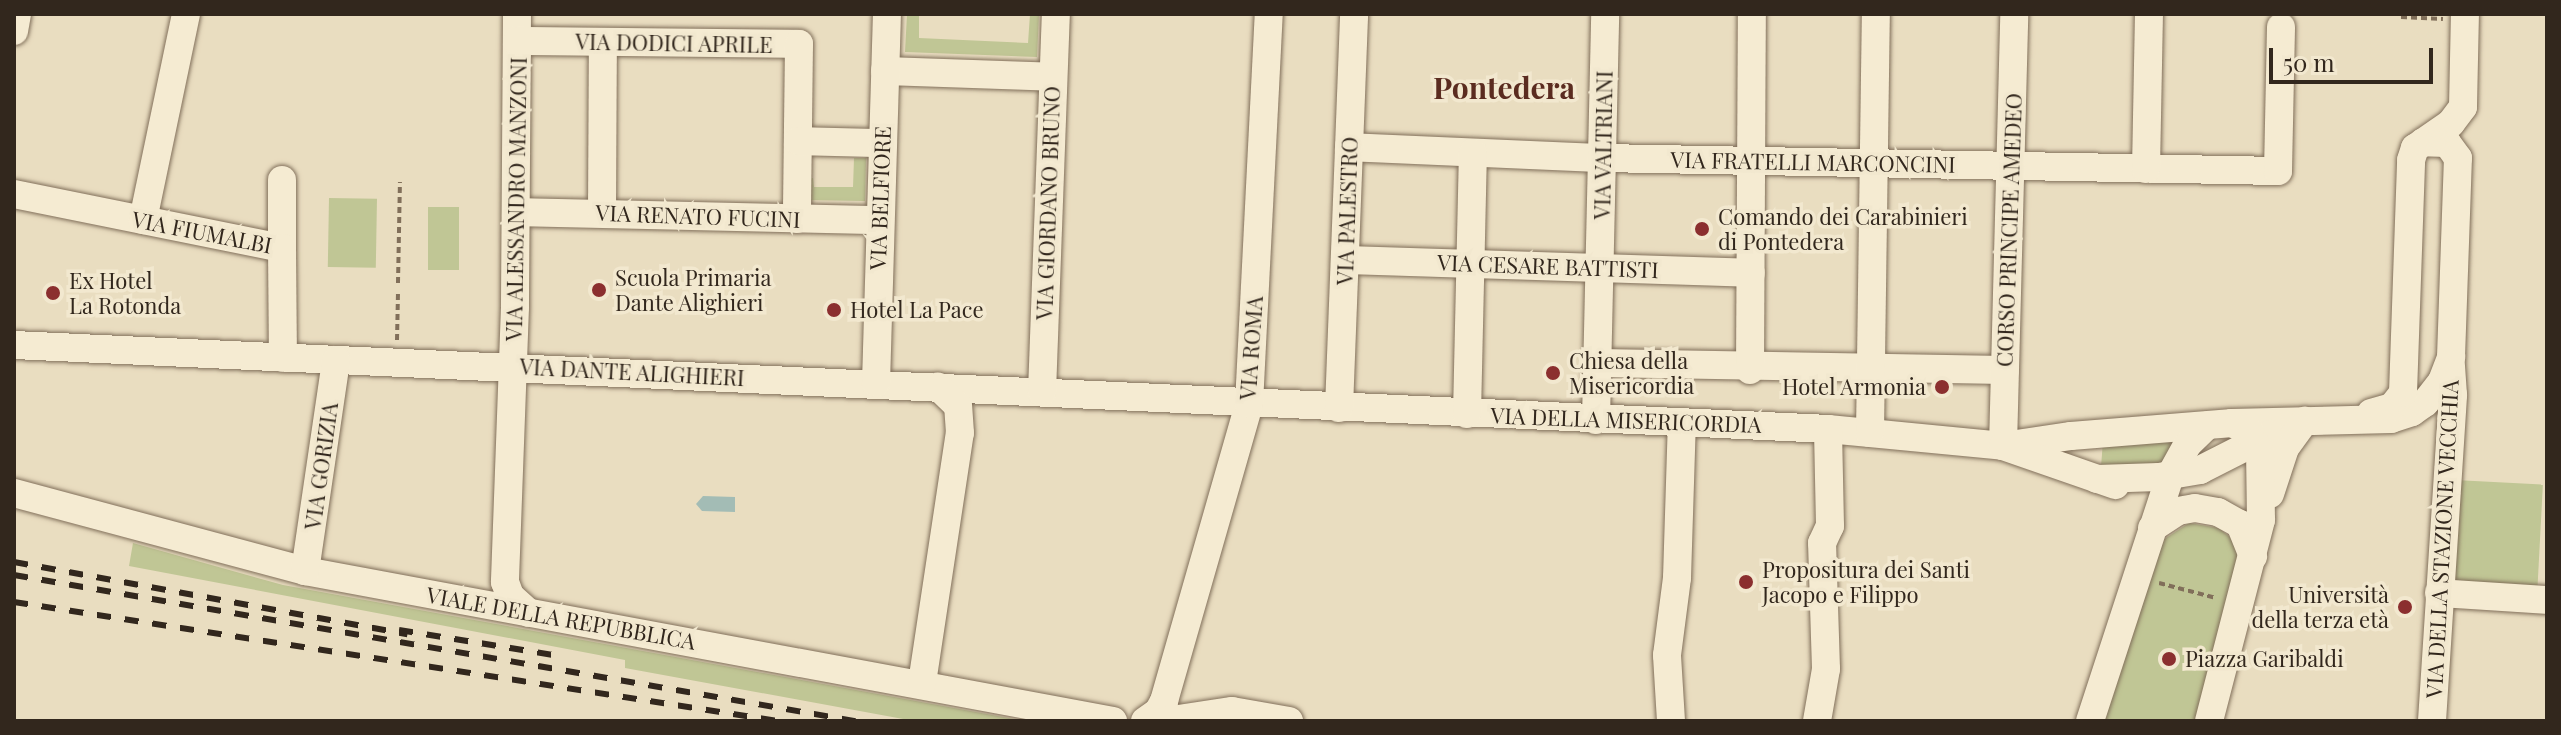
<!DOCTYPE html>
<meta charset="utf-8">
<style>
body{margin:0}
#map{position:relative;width:2561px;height:735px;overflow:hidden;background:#e9ddc0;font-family:"Playfair Display",serif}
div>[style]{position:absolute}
.green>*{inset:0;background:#c0c695;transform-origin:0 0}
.water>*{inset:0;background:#a3bcb5}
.path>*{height:4px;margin-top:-2px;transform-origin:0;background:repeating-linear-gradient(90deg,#816f5a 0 6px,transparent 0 10px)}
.roads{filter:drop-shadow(0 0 2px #816f5a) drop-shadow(0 0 2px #816f5a)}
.minor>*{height:28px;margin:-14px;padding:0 14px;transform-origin:14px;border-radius:14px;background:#f5ebd2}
.rail>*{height:6px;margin-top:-3px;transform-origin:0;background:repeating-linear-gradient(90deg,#32271d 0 14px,transparent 0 28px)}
.dots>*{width:22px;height:22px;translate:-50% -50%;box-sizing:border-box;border:4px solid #f2e8cf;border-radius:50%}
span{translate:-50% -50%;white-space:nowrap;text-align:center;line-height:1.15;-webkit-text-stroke:7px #f2e8cf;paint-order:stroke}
.street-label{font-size:22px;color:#32271d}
.poi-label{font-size:22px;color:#32271d}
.left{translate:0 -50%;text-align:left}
.right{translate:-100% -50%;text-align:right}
.district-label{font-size:30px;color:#5b2c20;font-weight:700}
.frame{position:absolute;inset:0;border:16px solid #32271d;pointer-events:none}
.scale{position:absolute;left:2269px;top:48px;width:164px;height:36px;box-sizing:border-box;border:4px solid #32271d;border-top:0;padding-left:10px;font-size:24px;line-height:28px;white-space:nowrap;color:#32271d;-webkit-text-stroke:6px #f2e8cf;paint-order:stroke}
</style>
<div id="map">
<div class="green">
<i style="clip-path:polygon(907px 14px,919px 14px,919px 38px,1028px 43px,1030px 14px,1039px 14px,1037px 57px,905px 52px)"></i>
<i style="clip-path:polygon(854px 158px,866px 158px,865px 201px,802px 200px,802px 178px,813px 178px,814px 187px,853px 187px)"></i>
<i style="left:329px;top:198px;width:48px;height:69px;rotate:1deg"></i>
<i style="left:428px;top:207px;width:31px;height:63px"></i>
<i style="clip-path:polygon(2178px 438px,2161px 465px,2101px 467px,2103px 441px)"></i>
<i style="left:2455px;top:480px;width:88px;height:102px;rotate:3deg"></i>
<i style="clip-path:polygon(2189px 523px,2219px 528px,2233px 540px,2239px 553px,2197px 721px,2104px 721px,2163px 540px)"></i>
<i style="clip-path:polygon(133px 543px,283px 585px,1025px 721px,914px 721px,625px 668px,625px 660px,129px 566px)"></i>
</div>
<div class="water">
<i style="clip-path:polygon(703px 496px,735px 497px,735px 512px,702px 511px,696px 504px)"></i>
</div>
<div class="path">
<i style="left:2401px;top:17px;width:42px;rotate:2.7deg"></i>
<i style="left:398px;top:283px;width:101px;rotate:-88.9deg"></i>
<i style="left:397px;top:340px;width:47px;rotate:-88.8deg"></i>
<i style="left:2159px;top:583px;width:59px;rotate:14.7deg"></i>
</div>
<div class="roads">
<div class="minor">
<i style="left:517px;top:14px;width:293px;rotate:90.4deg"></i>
<i style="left:515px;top:307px;width:275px;rotate:92.1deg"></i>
<i style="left:505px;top:582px;width:15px;rotate:70deg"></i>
<i style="left:510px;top:596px;width:25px;rotate:42deg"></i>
<i style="left:14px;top:31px;width:17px;rotate:-80deg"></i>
<i style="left:517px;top:41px;width:282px;rotate:0.6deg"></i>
<i style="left:799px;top:44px;width:175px;rotate:90.7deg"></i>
<i style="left:885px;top:71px;width:168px;rotate:2deg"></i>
<i style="left:798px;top:141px;width:84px;rotate:1.4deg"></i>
<i style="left:1349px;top:147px;width:253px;rotate:2.5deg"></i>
<i style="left:1602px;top:158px;width:676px;rotate:1.1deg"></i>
<i style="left:2278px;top:171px;width:144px;rotate:-88.8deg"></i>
<i style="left:2146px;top:169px;width:155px;rotate:-88.9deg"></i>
<i style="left:282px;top:180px;width:68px;rotate:90deg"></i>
<i style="left:14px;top:194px;width:273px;rotate:11.4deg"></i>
<i style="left:282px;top:248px;width:110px;rotate:89.5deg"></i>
<i style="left:516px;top:212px;width:363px;rotate:1.3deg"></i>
<i style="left:602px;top:213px;width:170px;rotate:-89.7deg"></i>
<i style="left:143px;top:220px;width:210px;rotate:-78.2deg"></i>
<i style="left:1345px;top:260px;width:406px;rotate:1.8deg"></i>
<i style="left:14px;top:345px;width:1816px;rotate:2.65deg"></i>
<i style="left:1828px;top:429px;width:176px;rotate:5.5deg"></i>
<i style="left:2003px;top:446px;width:69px;rotate:-8.4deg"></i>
<i style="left:2071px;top:436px;width:162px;rotate:-4.6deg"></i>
<i style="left:2232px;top:423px;width:159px;rotate:-1.4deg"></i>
<i style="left:2391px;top:419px;width:22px;rotate:-18deg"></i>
<i style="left:2412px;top:412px;width:16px;rotate:-35deg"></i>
<i style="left:2425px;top:403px;width:28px;rotate:-52deg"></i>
<i style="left:2442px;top:381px;width:26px;rotate:-69deg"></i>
<i style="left:2451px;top:357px;width:199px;rotate:-88deg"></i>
<i style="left:2458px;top:158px;width:19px;rotate:-126deg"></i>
<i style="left:2447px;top:143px;width:24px;rotate:-178deg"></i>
<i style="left:1599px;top:363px;width:406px;rotate:1deg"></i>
<i style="left:1750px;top:370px;width:356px;rotate:-89.7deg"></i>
<i style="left:876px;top:383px;width:369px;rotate:-88.3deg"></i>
<i style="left:1042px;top:392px;width:378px;rotate:-87.9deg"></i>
<i style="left:1339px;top:408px;width:394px;rotate:-87.8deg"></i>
<i style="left:2371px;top:413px;width:22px;rotate:-16deg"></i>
<i style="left:2392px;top:407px;width:18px;rotate:-52deg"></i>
<i style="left:2403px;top:393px;width:233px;rotate:-88deg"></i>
<i style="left:2411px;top:160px;width:13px;rotate:-72deg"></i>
<i style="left:2415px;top:148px;width:44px;rotate:-34.8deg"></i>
<i style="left:2451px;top:123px;width:20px;rotate:-53deg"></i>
<i style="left:2463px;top:107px;width:93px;rotate:-88.8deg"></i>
<i style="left:1467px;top:414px;width:261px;rotate:-88.7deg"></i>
<i style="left:1596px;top:420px;width:406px;rotate:-88.7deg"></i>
<i style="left:1870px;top:433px;width:419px;rotate:-89.2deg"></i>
<i style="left:2003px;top:446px;width:432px;rotate:-88.5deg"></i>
<i style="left:2003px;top:446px;width:119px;rotate:19.2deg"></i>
<i style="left:2097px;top:479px;width:62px;rotate:-1.8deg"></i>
<i style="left:2159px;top:477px;width:42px;rotate:-9.7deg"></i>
<i style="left:2200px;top:470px;width:80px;rotate:-26.9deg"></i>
<i style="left:14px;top:493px;width:301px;rotate:15deg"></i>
<i style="left:305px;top:571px;width:822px;rotate:10.52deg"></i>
<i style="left:2270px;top:494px;width:48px;rotate:-71.9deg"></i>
<i style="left:2285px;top:448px;width:34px;rotate:-54deg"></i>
<i style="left:2152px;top:528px;width:31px;rotate:-33deg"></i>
<i style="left:2178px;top:511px;width:17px;rotate:-10deg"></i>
<i style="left:2195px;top:508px;width:23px;rotate:10deg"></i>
<i style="left:2218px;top:512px;width:25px;rotate:29deg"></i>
<i style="left:2240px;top:524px;width:35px;rotate:68deg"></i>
<i style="left:305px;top:571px;width:213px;rotate:-81.6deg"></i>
<i style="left:2439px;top:593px;width:108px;rotate:3.7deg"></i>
<i style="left:922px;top:683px;width:253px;rotate:-81.4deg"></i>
<i style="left:960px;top:433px;width:27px;rotate:-94deg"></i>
<i style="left:958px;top:406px;width:28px;rotate:-136deg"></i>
<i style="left:1145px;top:721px;width:16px;rotate:-35deg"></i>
<i style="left:1158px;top:712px;width:13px;rotate:-61deg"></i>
<i style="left:1164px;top:701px;width:309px;rotate:-74deg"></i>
<i style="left:1249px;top:404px;width:391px;rotate:-87.1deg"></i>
<i style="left:1165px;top:721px;width:68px;rotate:-8.5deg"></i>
<i style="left:1232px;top:711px;width:58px;rotate:10deg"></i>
<i style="left:1671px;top:721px;width:66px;rotate:-93.5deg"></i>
<i style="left:1667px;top:655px;width:78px;rotate:-82.6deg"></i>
<i style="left:1677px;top:578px;width:156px;rotate:-88.2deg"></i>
<i style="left:1817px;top:721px;width:53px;rotate:-80.2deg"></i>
<i style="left:1826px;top:669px;width:126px;rotate:-91.8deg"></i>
<i style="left:1822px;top:543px;width:19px;rotate:-65deg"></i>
<i style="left:1830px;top:526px;width:97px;rotate:-91.2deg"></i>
<i style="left:2090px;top:721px;width:258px;rotate:-71.9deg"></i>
<i style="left:2170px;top:476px;width:35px;rotate:-61deg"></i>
<i style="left:2187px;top:445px;width:28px;rotate:-44deg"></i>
<i style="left:2209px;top:721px;width:208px;rotate:-75.5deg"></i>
<i style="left:2261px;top:520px;width:68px;rotate:-90.8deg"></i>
<i style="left:2260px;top:452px;width:22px;rotate:-117deg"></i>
<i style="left:2250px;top:432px;width:20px;rotate:-153deg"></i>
<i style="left:2432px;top:721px;width:327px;rotate:-86.3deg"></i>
<i style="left:2453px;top:395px;width:32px;rotate:-94deg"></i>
</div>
</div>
<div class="rail">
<i style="left:14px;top:562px;width:400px;rotate:10.4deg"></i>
<i style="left:14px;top:575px;width:854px;rotate:9.85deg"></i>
<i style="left:14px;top:602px;width:773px;rotate:8.85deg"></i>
<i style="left:399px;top:630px;width:156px;rotate:9.2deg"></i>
</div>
<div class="dots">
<i style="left:1702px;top:229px;background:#8b2f2f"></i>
<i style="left:599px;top:290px;background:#8b2f2f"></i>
<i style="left:53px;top:293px;background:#8b2f2f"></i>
<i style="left:834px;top:310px;background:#8b2f2f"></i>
<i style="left:1553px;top:373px;background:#8b2f2f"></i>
<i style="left:1942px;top:387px;background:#8b2f2f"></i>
<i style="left:1746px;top:582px;background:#8b2f2f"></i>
<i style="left:2405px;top:607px;background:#8b2f2f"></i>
<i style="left:2169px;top:659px;background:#8b2f2f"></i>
</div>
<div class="street-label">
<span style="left:674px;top:43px;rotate:1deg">VIA DODICI APRILE</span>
<span style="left:1603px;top:145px;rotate:-89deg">VIA VALTRIANI</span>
<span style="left:1813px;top:162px;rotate:1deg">VIA FRATELLI MARCONCINI</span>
<span style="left:880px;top:198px;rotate:-88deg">VIA BELFIORE</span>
<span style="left:516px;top:199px;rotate:-89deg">VIA ALESSANDRO MANZONI</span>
<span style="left:1048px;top:203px;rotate:-88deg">VIA GIORDANO BRUNO</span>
<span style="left:1347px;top:211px;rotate:-88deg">VIA PALESTRO</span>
<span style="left:698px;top:216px;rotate:2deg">VIA RENATO FUCINI</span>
<span style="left:2009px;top:230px;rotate:-88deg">CORSO PRINCIPE AMEDEO</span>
<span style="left:202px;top:232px;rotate:11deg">VIA FIUMALBI</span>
<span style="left:1548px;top:266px;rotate:2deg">VIA CESARE BATTISTI</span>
<span style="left:1251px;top:348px;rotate:-86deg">VIA ROMA</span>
<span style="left:632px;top:372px;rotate:3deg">VIA DANTE ALIGHIERI</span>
<span style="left:1626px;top:420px;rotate:2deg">VIA DELLA MISERICORDIA</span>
<span style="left:321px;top:466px;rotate:-82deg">VIA GORIZIA</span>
<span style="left:2442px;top:539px;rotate:-87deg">VIA DELLA STAZIONE VECCHIA</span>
<span style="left:561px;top:618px;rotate:10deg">VIALE DELLA REPUBBLICA</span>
</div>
<div class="poi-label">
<span class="left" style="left:1718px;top:229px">Comando dei Carabinieri<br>di Pontedera</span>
<span class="left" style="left:615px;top:290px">Scuola Primaria<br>Dante Alighieri</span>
<span class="left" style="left:69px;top:293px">Ex Hotel<br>La Rotonda</span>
<span class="left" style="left:850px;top:310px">Hotel La Pace</span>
<span class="left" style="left:1569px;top:373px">Chiesa della<br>Misericordia</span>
<span class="right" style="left:1926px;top:387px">Hotel Armonia</span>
<span class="left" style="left:1762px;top:582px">Propositura dei Santi<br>Jacopo e Filippo</span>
<span class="right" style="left:2389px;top:607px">Università<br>della terza età</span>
<span class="left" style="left:2185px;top:659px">Piazza Garibaldi</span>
</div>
<div class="district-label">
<span style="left:1504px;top:87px">Pontedera</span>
</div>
<div class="frame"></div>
<div class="scale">50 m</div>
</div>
